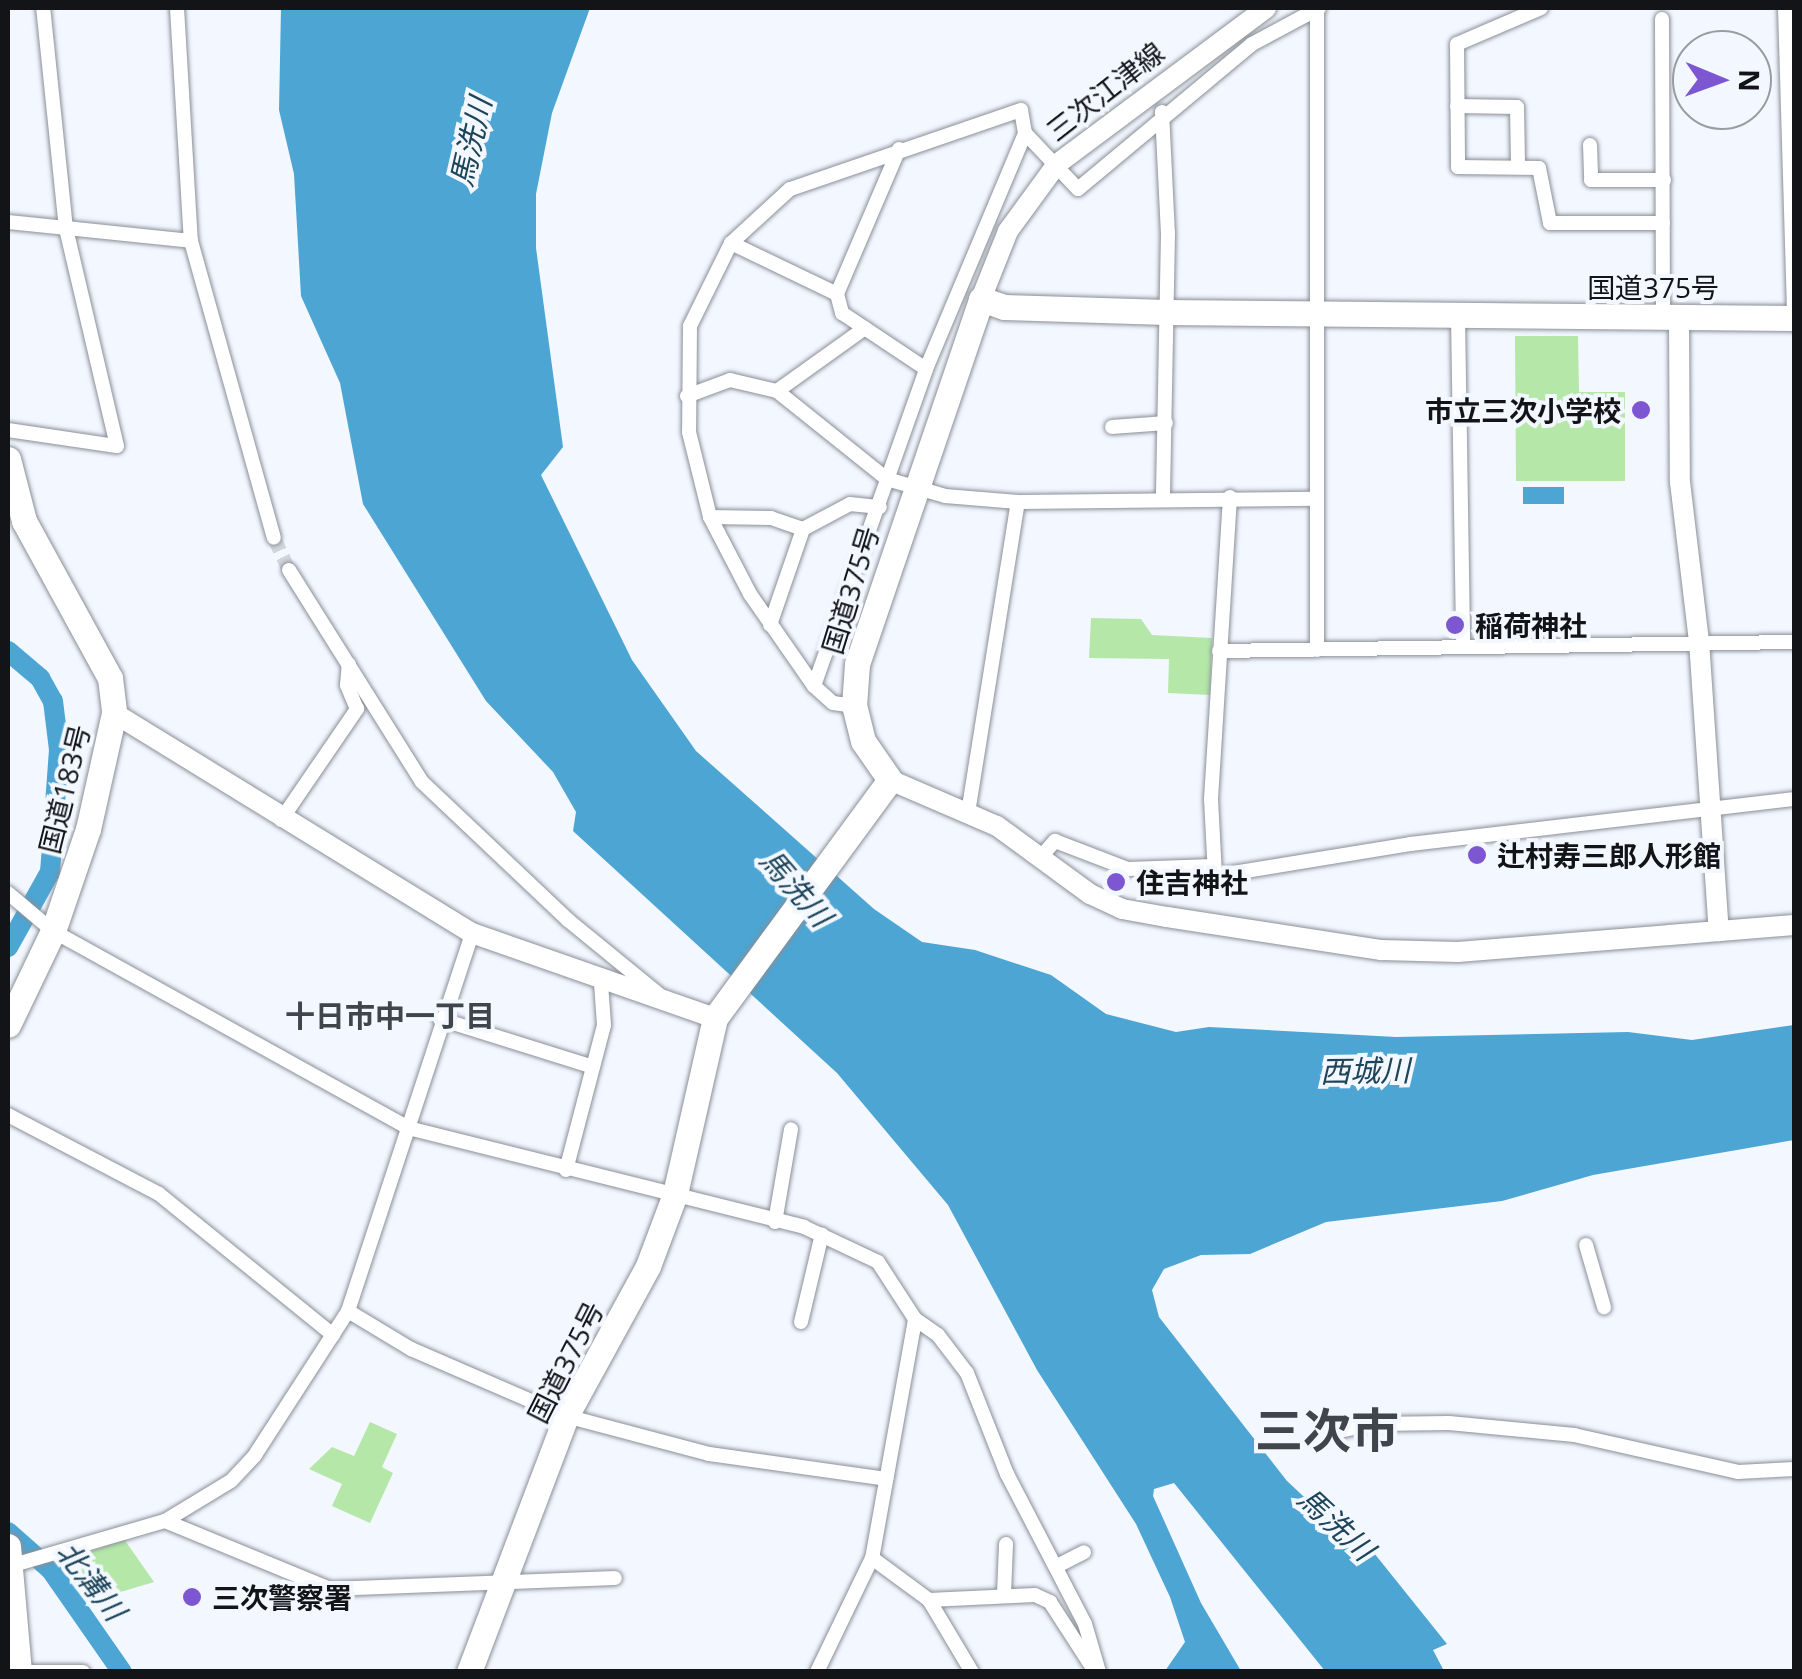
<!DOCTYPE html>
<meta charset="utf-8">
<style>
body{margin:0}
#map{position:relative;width:1802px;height:1679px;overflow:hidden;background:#f3f7ff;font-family:"Open Sans","Noto Sans JP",sans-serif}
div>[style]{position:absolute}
.green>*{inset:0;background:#b4e7a8}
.water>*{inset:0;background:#4ca5d3;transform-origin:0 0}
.river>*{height:20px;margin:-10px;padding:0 10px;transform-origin:10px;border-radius:10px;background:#4ca5d3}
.street-tunnel>*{height:14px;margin-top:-7px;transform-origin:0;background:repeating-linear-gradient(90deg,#d1d5dc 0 14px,transparent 0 21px)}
.roads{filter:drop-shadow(0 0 2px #8a8f97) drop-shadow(0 0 2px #8a8f97)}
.street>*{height:14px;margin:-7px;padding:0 7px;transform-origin:7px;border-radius:7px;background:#fff}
.secondary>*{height:20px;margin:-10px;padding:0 10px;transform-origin:10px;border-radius:10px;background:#fff}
.highway>*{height:25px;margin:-12.5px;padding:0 12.5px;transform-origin:12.5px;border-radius:12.5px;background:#fff}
.dots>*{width:28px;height:28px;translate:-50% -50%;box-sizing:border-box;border:5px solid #f3f7ff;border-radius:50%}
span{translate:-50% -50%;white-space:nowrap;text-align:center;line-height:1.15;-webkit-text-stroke:8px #f3f7ff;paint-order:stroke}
.street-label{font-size:28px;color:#121417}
.poi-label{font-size:28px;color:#121417;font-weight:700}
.right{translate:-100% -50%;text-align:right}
.left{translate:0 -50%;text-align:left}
.water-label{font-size:30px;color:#1d4458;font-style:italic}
.neighbourhood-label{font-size:30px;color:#40444b;font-weight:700}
.town-label{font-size:48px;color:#40444b;font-weight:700}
.frame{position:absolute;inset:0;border:10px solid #121417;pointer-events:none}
.north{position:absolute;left:1672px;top:30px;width:100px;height:100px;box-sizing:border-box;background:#f3f7ff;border:2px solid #999ca2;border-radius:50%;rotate:91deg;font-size:28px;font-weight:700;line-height:40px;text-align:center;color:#121417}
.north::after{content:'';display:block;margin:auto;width:35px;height:45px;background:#7c57d1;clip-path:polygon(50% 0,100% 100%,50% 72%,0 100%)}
</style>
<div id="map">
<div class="green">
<i style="clip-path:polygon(1515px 336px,1578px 336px,1579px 392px,1625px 392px,1625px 481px,1516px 481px)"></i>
<i style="clip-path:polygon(1091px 618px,1141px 619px,1152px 635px,1212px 638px,1210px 695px,1168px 693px,1169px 659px,1089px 658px)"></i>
<i style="clip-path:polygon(370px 1422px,397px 1434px,382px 1467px,393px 1473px,370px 1523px,332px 1506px,342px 1484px,309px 1469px,332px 1447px,354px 1456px)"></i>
<i style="clip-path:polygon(124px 1539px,154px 1582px,87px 1602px,66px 1560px)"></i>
</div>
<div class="water">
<i style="clip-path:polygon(281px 8px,590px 8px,552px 113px,536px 194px,536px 248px,563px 447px,541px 475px,632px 660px,696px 751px,874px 909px,922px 942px,975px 950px,1051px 975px,1106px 1014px,1176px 1032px,1209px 1027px,1396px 1037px,1628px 1032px,1692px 1040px,1794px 1025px,1794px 1140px,1593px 1175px,1502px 1201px,1326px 1222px,1250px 1254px,1201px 1255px,1164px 1269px,1152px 1290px,1159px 1317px,1287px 1481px,1348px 1538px,1366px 1543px,1447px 1644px,1433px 1650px,1444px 1671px,1325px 1671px,1174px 1483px,1154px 1489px,1153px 1496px,1201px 1603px,1241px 1671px,1165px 1671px,1185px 1642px,1170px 1597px,1136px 1524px,1037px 1370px,948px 1205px,837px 1073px,573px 831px,576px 812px,553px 772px,486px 701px,363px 504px,340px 383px,301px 296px,294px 174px,279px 110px)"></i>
<i style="left:1523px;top:487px;width:41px;height:17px"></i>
</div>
<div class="river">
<i style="left:8px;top:651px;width:42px;rotate:40.2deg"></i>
<i style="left:40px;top:678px;width:26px;rotate:61deg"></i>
<i style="left:53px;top:701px;width:49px;rotate:83deg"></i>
<i style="left:59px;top:750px;width:122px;rotate:94.2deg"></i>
<i style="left:50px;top:872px;width:86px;rotate:119.2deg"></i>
<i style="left:8px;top:1532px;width:57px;rotate:41.5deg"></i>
<i style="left:51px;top:1570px;width:124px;rotate:55.2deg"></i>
</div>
<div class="street-tunnel">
<i style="left:274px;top:538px;width:35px;rotate:65deg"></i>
</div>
<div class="roads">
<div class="street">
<i style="left:177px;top:8px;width:233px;rotate:86.6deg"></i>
<i style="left:191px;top:241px;width:308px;rotate:74.4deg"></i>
<i style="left:1317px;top:8px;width:642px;rotate:90deg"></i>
<i style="left:1541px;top:8px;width:91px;rotate:156.8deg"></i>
<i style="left:1457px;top:44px;width:123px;rotate:89.5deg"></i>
<i style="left:1458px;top:167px;width:81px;rotate:0.7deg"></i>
<i style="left:1539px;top:168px;width:56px;rotate:78.7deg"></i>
<i style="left:1550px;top:223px;width:113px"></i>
<i style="left:1785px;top:8px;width:310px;rotate:88.3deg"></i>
<i style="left:1662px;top:19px;width:298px;rotate:89.8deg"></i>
<i style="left:1457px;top:106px;width:60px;rotate:1deg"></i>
<i style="left:1517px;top:107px;width:60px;rotate:89deg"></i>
<i style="left:1162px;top:112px;width:121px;rotate:87.2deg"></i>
<i style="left:1168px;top:233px;width:263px;rotate:91.1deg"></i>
<i style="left:1025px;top:133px;width:77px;rotate:46.6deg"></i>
<i style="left:1078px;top:189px;width:226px;rotate:-39.8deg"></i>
<i style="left:1252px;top:44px;width:76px;rotate:-28.2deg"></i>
<i style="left:1590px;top:145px;width:35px;rotate:88deg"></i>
<i style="left:1591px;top:180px;width:73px"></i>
<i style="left:899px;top:149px;width:158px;rotate:113.2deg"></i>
<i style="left:837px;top:294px;width:20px;rotate:75deg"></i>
<i style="left:842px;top:313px;width:101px;rotate:33.7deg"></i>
<i style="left:8px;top:222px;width:184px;rotate:5.9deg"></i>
<i style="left:731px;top:243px;width:118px;rotate:25.7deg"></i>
<i style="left:1458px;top:316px;width:327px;rotate:89.1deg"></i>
<i style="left:777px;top:391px;width:108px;rotate:-35.6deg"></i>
<i style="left:687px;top:396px;width:46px;rotate:-20.4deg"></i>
<i style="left:730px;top:380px;width:48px;rotate:13.2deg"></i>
<i style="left:777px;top:391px;width:141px;rotate:38.7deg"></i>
<i style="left:887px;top:479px;width:60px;rotate:16.3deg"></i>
<i style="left:945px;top:496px;width:73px;rotate:4.7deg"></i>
<i style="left:1018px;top:502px;width:299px;rotate:-0.6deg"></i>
<i style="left:1112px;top:427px;width:54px;rotate:-4.2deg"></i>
<i style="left:8px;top:430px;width:110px;rotate:8.4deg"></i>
<i style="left:117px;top:446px;width:223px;rotate:-103.2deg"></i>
<i style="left:66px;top:229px;width:222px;rotate:-95.9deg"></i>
<i style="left:1230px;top:497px;width:303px;rotate:93.6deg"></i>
<i style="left:1211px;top:799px;width:77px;rotate:87deg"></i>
<i style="left:1215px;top:876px;width:199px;rotate:-9.3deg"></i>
<i style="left:1411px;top:844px;width:386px;rotate:-6.7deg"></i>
<i style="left:710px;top:517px;width:61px;rotate:0.9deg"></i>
<i style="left:771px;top:518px;width:34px;rotate:19deg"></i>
<i style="left:289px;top:570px;width:250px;rotate:57.9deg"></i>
<i style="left:422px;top:782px;width:201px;rotate:43.4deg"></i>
<i style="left:568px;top:920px;width:120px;rotate:39.3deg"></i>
<i style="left:770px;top:625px;width:102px;rotate:-71deg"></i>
<i style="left:803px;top:529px;width:53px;rotate:-28deg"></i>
<i style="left:850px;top:504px;width:30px;rotate:6deg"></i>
<i style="left:1219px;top:651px;width:575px;rotate:-0.9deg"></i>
<i style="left:814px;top:686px;width:336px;rotate:-70.5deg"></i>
<i style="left:926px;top:369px;width:256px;rotate:-67.2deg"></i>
<i style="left:1025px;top:133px;width:23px;rotate:-100deg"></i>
<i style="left:1021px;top:110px;width:244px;rotate:161.1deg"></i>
<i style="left:790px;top:189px;width:80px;rotate:137.5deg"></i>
<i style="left:731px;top:243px;width:93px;rotate:116.3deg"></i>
<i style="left:690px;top:326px;width:106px;rotate:90.5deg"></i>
<i style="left:689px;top:432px;width:88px;rotate:76.1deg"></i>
<i style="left:710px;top:517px;width:87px;rotate:62.5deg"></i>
<i style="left:750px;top:594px;width:112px;rotate:55.2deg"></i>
<i style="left:814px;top:686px;width:25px;rotate:42deg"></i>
<i style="left:833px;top:703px;width:21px;rotate:8deg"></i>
<i style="left:968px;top:813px;width:315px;rotate:-80.9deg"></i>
<i style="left:281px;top:820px;width:135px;rotate:-55.6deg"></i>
<i style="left:357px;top:709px;width:26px;rotate:-113deg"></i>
<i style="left:347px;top:685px;width:21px;rotate:-85deg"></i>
<i style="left:1040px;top:858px;width:23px;rotate:-49deg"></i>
<i style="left:1055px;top:841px;width:78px;rotate:21deg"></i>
<i style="left:1128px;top:869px;width:85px;rotate:-2deg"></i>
<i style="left:8px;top:893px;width:59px;rotate:40.2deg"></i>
<i style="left:53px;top:931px;width:406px;rotate:29deg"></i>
<i style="left:408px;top:1128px;width:408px;rotate:14deg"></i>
<i style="left:804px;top:1227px;width:82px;rotate:25.3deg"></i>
<i style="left:878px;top:1262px;width:68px;rotate:57deg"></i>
<i style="left:915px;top:1319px;width:12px;rotate:99deg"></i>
<i style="left:913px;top:1331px;width:231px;rotate:100.2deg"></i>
<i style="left:872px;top:1558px;width:127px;rotate:115.8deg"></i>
<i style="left:440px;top:1019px;width:160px;rotate:17.4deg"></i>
<i style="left:8px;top:1115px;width:170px;rotate:27.6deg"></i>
<i style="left:159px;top:1194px;width:224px;rotate:39deg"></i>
<i style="left:566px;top:1170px;width:150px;rotate:-75.3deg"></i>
<i style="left:604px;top:1025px;width:42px;rotate:-94.1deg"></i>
<i style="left:775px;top:1222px;width:94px;rotate:-80.2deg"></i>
<i style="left:1586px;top:1245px;width:65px;rotate:73.8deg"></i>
<i style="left:348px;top:1311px;width:74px;rotate:31.1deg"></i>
<i style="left:411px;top:1349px;width:169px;rotate:23.4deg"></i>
<i style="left:566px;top:1416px;width:148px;rotate:14.9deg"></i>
<i style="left:709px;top:1454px;width:179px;rotate:8deg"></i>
<i style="left:915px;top:1319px;width:28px;rotate:35deg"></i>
<i style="left:938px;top:1335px;width:48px;rotate:52.7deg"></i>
<i style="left:967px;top:1373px;width:109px;rotate:68.4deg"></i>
<i style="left:1007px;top:1474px;width:169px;rotate:62.5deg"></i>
<i style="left:1085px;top:1624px;width:50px;rotate:73.7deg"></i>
<i style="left:801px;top:1322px;width:90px;rotate:-76.6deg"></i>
<i style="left:1334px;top:1432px;width:41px;rotate:-11.3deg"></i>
<i style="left:1374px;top:1424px;width:75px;rotate:-0.8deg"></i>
<i style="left:1449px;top:1423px;width:126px;rotate:5.5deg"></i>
<i style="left:1574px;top:1435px;width:168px;rotate:12.7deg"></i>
<i style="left:1738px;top:1472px;width:56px;rotate:-3.1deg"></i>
<i style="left:165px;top:1521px;width:178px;rotate:22.4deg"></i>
<i style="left:330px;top:1589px;width:285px;rotate:-2.2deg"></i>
<i style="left:872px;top:1558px;width:71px;rotate:36.4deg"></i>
<i style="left:929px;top:1600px;width:84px;rotate:59.2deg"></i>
<i style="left:1059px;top:1565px;width:28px;rotate:-27deg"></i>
<i style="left:10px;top:1566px;width:161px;rotate:-16.2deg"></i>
<i style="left:165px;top:1521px;width:77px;rotate:-31.2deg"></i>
<i style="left:231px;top:1481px;width:35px;rotate:-47deg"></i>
<i style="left:255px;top:1455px;width:171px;rotate:-57.1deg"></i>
<i style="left:348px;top:1311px;width:398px;rotate:-71.8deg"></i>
<i style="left:1004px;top:1594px;width:50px;rotate:-87.7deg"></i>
<i style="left:929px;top:1600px;width:106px;rotate:-2.7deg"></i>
<i style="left:1035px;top:1595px;width:17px;rotate:25deg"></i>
<i style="left:1050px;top:1602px;width:81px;rotate:57.1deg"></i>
<i style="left:27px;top:1672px;width:56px"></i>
</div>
<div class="secondary">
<i style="left:981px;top:299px;width:73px;rotate:-68.3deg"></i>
<i style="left:1008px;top:231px;width:83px;rotate:-53.8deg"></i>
<i style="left:1057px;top:164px;width:261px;rotate:-36.7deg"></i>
<i style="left:1679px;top:317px;width:165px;rotate:89.7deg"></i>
<i style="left:1680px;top:482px;width:160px;rotate:83.2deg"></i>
<i style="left:1699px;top:641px;width:291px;rotate:86.1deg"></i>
<i style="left:114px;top:713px;width:420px;rotate:31.6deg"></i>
<i style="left:472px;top:933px;width:257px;rotate:19.3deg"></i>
<i style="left:890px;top:780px;width:116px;rotate:23.3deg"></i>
<i style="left:997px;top:826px;width:115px;rotate:36.2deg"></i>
<i style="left:1090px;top:894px;width:35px;rotate:25deg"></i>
<i style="left:1122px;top:909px;width:46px;rotate:10.1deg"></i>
<i style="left:1167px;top:917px;width:217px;rotate:8.8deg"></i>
<i style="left:1381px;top:950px;width:77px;rotate:1.5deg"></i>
<i style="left:1458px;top:952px;width:337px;rotate:-4.6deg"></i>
</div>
<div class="highway">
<i style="left:8px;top:459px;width:64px;rotate:75.5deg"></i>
<i style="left:24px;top:521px;width:179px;rotate:61.3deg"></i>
<i style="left:110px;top:678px;width:35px;rotate:83deg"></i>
<i style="left:114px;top:713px;width:119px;rotate:102.6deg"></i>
<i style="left:88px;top:829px;width:108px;rotate:108.9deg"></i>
<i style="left:53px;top:931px;width:104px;rotate:115.6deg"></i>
<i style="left:8px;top:1546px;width:126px;rotate:85deg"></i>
<i style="left:469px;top:1672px;width:274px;rotate:-69.2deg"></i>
<i style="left:566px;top:1416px;width:171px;rotate:-61.3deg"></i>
<i style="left:648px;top:1266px;width:77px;rotate:-69.4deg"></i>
<i style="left:675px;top:1194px;width:180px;rotate:-77.2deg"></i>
<i style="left:715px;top:1018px;width:295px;rotate:-53.7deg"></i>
<i style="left:890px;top:780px;width:47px;rotate:-124.7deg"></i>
<i style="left:863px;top:741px;width:36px;rotate:-104deg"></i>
<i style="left:854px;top:706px;width:42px;rotate:-85.9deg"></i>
<i style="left:857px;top:664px;width:385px;rotate:-71.2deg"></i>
<i style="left:981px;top:299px;width:24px;rotate:19deg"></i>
<i style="left:1004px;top:307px;width:162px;rotate:1.8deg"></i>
<i style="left:1166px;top:312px;width:628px;rotate:0.55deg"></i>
</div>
</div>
<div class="dots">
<i style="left:1641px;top:410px;background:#7c57d1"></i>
<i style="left:1455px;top:625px;background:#7c57d1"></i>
<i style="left:1477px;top:855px;background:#7c57d1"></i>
<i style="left:1116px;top:882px;background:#7c57d1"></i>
<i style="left:192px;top:1597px;background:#7c57d1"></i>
</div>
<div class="street-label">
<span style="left:1105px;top:91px;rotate:-38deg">三次江津線</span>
<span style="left:1653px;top:287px">国道375号</span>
<span style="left:850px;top:590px;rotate:-73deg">国道375号</span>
<span style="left:64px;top:789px;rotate:-76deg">国道183号</span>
<span style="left:565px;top:1362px;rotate:-63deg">国道375号</span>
</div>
<div class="poi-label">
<span class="right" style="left:1621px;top:410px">市立三次小学校</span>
<span class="left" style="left:1475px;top:625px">稲荷神社</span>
<span class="left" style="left:1497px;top:855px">辻村寿三郎人形館</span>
<span class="left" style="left:1136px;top:882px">住吉神社</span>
<span class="left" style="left:212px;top:1597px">三次警察署</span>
</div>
<div class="water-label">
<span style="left:471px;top:142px;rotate:-77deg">馬洗川</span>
<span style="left:796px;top:888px;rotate:49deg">馬洗川</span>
<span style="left:1365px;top:1071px;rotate:-1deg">西城川</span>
<span style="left:1336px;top:1524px;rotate:43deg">馬洗川</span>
<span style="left:91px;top:1581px;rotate:52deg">北溝川</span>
</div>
<div class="neighbourhood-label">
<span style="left:390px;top:1016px">十日市中一丁目</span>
</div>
<div class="town-label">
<span style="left:1327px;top:1430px">三次市</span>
</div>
<div class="frame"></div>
<div class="north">N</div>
</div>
